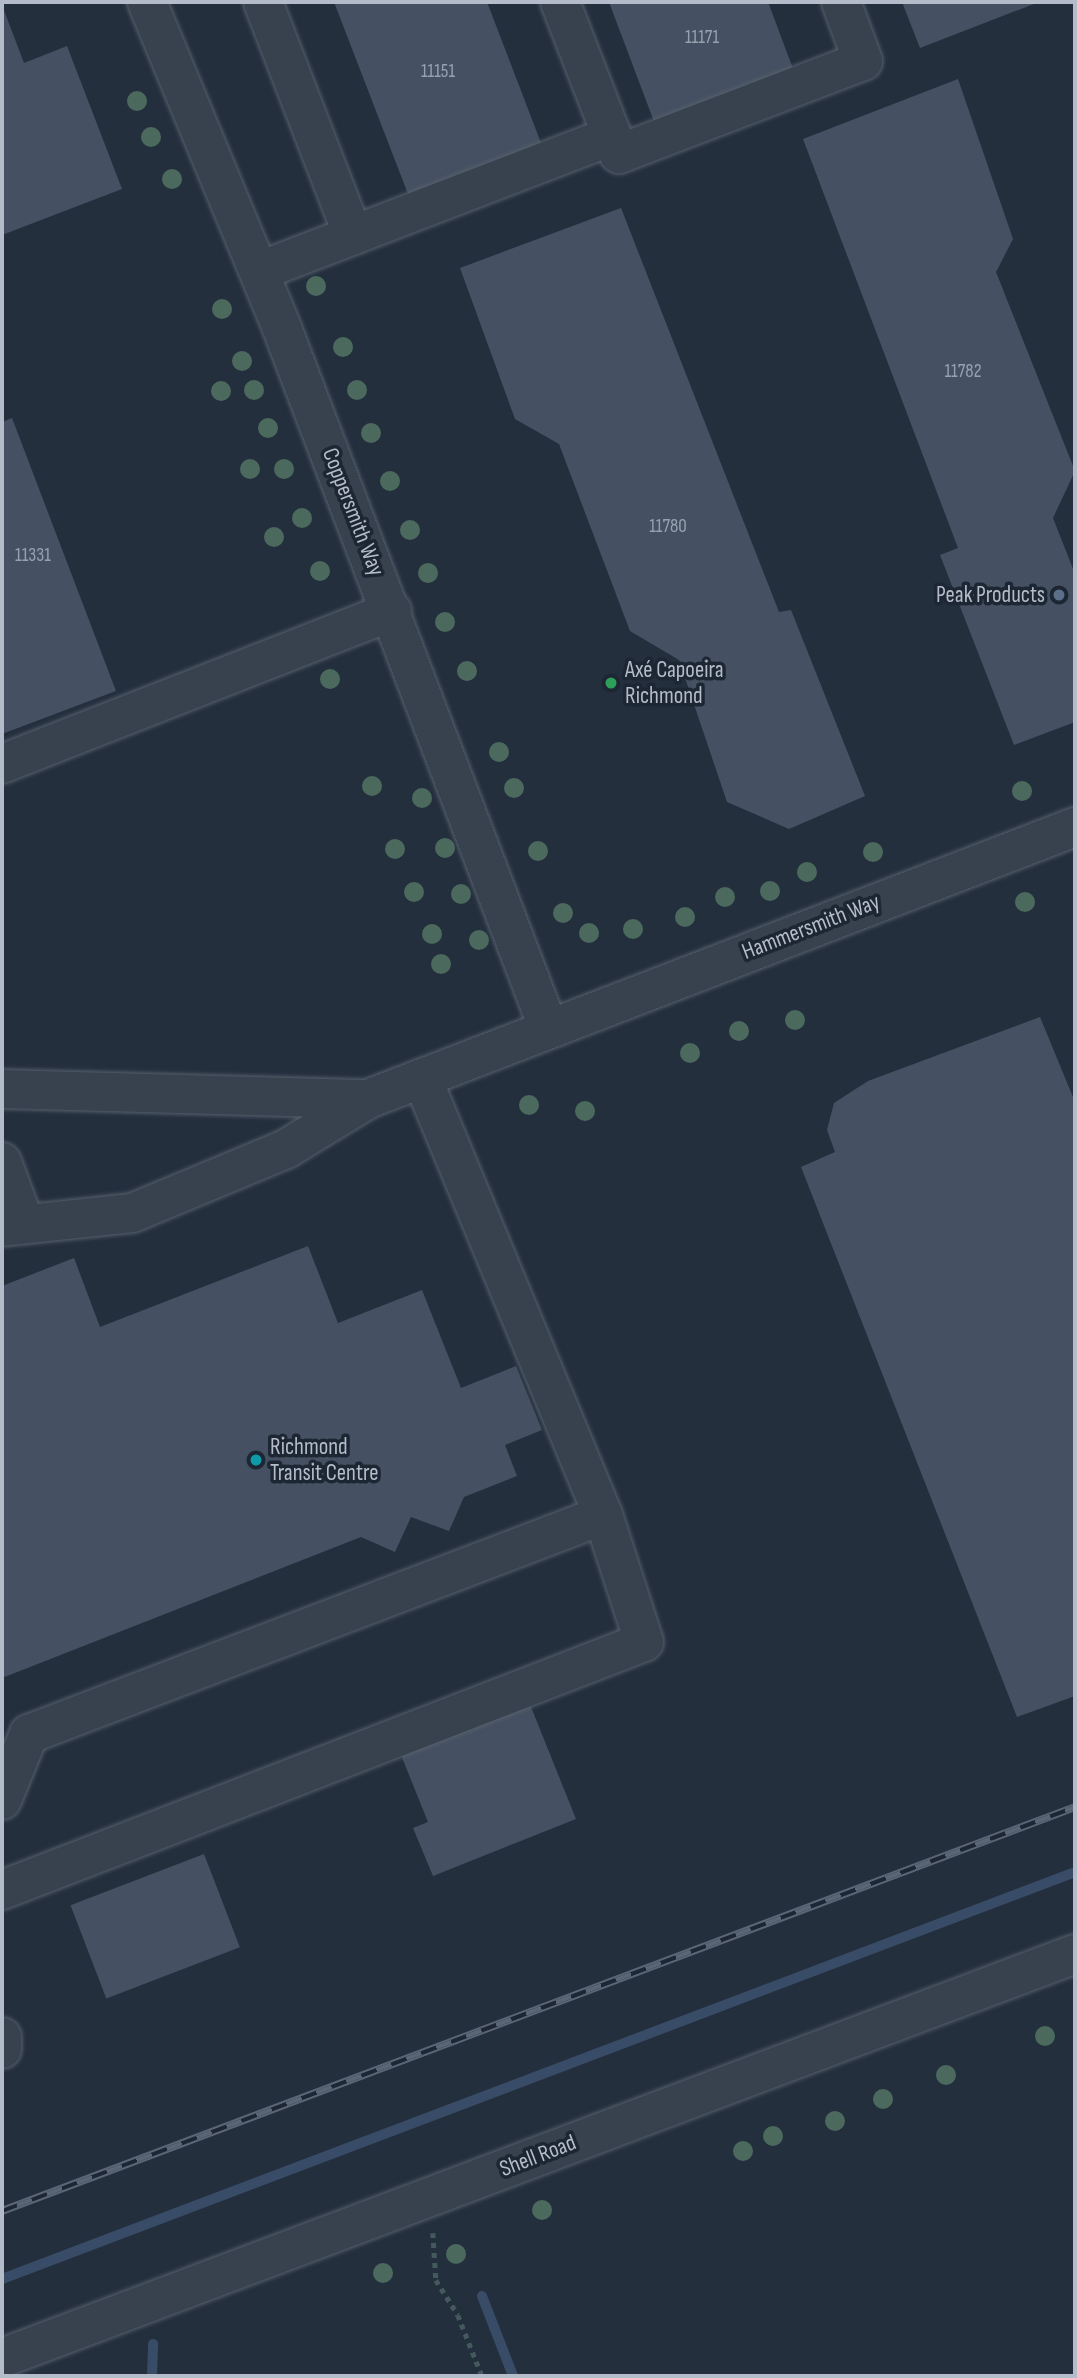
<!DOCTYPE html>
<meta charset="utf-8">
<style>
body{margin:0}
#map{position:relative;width:1077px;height:2378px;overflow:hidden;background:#242f3e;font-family:"Sofia Sans Condensed",sans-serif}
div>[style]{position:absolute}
.stream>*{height:10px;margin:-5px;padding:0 5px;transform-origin:5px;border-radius:5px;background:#394c67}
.building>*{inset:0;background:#455162;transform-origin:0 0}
.path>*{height:4.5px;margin-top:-2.25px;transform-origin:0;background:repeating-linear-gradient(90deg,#44595c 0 5px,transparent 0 10px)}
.roads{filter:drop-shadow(0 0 2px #565f6c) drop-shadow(0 0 2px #565f6c)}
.minor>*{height:38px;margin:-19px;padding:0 19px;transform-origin:19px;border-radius:19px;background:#38414e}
.rail>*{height:8px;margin-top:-4px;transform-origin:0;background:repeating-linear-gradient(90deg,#1d2633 0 16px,#5a6575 0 32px);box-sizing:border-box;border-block:2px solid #5a6575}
.trees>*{width:20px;height:20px;margin:-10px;border-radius:50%;background:#4b6a5d}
.dots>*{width:19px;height:19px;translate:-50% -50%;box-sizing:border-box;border:4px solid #1d2633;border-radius:50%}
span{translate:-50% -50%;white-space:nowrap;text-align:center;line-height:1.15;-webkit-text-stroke:7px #1d2633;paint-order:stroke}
.number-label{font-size:19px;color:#98a1af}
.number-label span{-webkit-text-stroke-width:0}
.street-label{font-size:23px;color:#b4bcc9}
.poi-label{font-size:23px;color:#b4bcc9}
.right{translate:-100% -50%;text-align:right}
.left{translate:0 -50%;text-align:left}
.frame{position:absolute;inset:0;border:4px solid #b4bcc9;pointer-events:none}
</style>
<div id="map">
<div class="stream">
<i style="left:2px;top:2279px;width:1148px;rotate:-20.77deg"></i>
<i style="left:482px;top:2296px;width:86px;rotate:68.8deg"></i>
<i style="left:152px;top:2376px;width:32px;rotate:-88deg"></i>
</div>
<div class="building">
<i style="clip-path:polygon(334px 2px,487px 2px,541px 143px,408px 194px)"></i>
<i style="clip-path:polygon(609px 2px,768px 2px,795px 74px,656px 127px)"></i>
<i style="clip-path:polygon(902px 2px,1039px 2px,920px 48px)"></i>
<i style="clip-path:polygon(2px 5px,24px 63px,67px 46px,122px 189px,2px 235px)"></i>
<i style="clip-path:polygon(958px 79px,1013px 239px,996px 272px,1075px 471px,1053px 518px,1075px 574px,1075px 722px,1014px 745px,940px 555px,958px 548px,803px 139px)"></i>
<i style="clip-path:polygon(621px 208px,779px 612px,791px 610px,865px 796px,789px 829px,727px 802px,679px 660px,630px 631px,559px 444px,515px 419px,460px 268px)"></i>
<i style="clip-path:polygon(12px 418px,116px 691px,2px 734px,2px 422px)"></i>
<i style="clip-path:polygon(1040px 1017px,1075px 1102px,1075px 1696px,1017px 1717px,801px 1167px,835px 1152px,827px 1130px,834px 1103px,868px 1081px)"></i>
<i style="clip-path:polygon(308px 1246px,338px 1323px,422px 1290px,461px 1388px,516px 1366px,542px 1430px,505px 1445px,517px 1476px,464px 1497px,449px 1531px,411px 1517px,395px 1552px,361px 1537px,2px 1678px,2px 1286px,74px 1258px,100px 1327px)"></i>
<i style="clip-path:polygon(529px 1702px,576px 1819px,433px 1876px,413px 1828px,428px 1822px,401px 1755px)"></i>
<i style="left:204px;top:1854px;width:100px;height:143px;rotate:69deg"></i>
</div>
<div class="path">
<i style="left:433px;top:2233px;width:47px;rotate:86.3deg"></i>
<i style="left:436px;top:2280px;width:41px;rotate:57.8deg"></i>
<i style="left:458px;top:2315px;width:66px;rotate:68.5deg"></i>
</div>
<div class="roads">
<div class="minor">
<i style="left:147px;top:2px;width:356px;rotate:67.5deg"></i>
<i style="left:283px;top:331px;width:745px;rotate:69.16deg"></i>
<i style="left:263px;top:2px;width:250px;rotate:68.9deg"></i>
<i style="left:612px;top:136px;width:19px;rotate:69deg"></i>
<i style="left:619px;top:154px;width:261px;rotate:-20.9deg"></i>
<i style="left:863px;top:61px;width:63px;rotate:-110.4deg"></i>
<i style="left:260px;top:271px;width:377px;rotate:-21deg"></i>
<i style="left:612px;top:136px;width:144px;rotate:-111.2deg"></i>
<i style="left:2px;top:764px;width:419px;rotate:-21.4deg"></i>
<i style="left:2px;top:1089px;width:366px;rotate:1.6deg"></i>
<i style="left:368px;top:1099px;width:96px;rotate:148.6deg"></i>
<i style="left:286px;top:1149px;width:167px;rotate:157.4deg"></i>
<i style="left:132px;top:1213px;width:131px;rotate:173.9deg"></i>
<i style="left:368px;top:1099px;width:758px;rotate:-21.04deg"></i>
<i style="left:2px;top:1162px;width:64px;rotate:69.9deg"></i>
<i style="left:2px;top:1800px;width:71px;rotate:-67.8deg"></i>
<i style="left:29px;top:1734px;width:614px;rotate:-20.88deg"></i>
<i style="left:2px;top:1890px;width:688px;rotate:-21.12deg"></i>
<i style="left:644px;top:1642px;width:133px;rotate:-107.9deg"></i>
<i style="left:603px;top:1515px;width:473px;rotate:-112.5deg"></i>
<i style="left:2px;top:2037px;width:12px;rotate:90deg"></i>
<i style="left:2px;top:2358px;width:1147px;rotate:-20.63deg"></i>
</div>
</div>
<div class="rail">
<i style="left:2px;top:2211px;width:1147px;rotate:-20.63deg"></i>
</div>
<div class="trees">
<i style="left:137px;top:101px"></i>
<i style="left:151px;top:137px"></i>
<i style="left:172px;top:179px"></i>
<i style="left:316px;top:286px"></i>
<i style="left:222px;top:309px"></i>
<i style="left:343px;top:347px"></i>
<i style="left:242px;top:361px"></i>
<i style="left:254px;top:390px"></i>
<i style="left:357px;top:390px"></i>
<i style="left:221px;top:391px"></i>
<i style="left:268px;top:428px"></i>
<i style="left:371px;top:433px"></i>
<i style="left:250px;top:469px"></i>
<i style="left:284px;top:469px"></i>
<i style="left:390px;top:481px"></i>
<i style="left:302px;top:518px"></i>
<i style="left:410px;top:530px"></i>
<i style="left:274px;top:537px"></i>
<i style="left:320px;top:571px"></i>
<i style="left:428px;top:573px"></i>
<i style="left:445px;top:622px"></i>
<i style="left:467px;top:671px"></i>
<i style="left:330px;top:679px"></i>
<i style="left:499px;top:752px"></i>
<i style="left:372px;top:786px"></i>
<i style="left:514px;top:788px"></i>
<i style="left:1022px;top:791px"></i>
<i style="left:422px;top:798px"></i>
<i style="left:445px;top:848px"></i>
<i style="left:395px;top:849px"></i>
<i style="left:538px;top:851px"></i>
<i style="left:873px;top:852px"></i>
<i style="left:807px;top:872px"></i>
<i style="left:770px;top:891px"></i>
<i style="left:414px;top:892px"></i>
<i style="left:461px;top:894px"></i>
<i style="left:725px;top:897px"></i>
<i style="left:1025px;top:902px"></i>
<i style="left:563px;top:913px"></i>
<i style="left:685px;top:917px"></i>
<i style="left:633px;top:929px"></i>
<i style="left:589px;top:933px"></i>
<i style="left:432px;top:934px"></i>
<i style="left:479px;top:940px"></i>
<i style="left:441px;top:964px"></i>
<i style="left:795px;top:1020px"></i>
<i style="left:739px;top:1031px"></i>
<i style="left:690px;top:1053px"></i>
<i style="left:529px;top:1105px"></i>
<i style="left:585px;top:1111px"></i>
<i style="left:1045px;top:2036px"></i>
<i style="left:946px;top:2075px"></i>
<i style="left:883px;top:2099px"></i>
<i style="left:835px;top:2121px"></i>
<i style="left:773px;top:2136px"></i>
<i style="left:743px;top:2151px"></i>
<i style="left:542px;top:2210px"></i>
<i style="left:456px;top:2254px"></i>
<i style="left:383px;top:2273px"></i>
</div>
<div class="dots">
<i style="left:1059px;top:595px;background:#5c6f8a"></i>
<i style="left:611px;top:683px;background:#2e9e5b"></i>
<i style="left:256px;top:1460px;background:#0f9aa8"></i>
</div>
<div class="number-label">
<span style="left:702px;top:38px">11171</span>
<span style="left:438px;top:72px">11151</span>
<span style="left:963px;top:372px">11782</span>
<span style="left:668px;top:527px">11780</span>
<span style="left:33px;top:556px">11331</span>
</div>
<div class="street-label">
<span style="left:353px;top:512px;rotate:69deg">Coppersmith Way</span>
<span style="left:811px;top:927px;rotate:-21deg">Hammersmith Way</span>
<span style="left:538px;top:2156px;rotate:-21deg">Shell Road</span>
</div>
<div class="poi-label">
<span class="right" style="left:1045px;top:595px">Peak Products</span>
<span class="left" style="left:625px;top:683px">Axé Capoeira<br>Richmond</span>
<span class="left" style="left:270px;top:1460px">Richmond<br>Transit Centre</span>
</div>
<div class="frame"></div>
</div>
